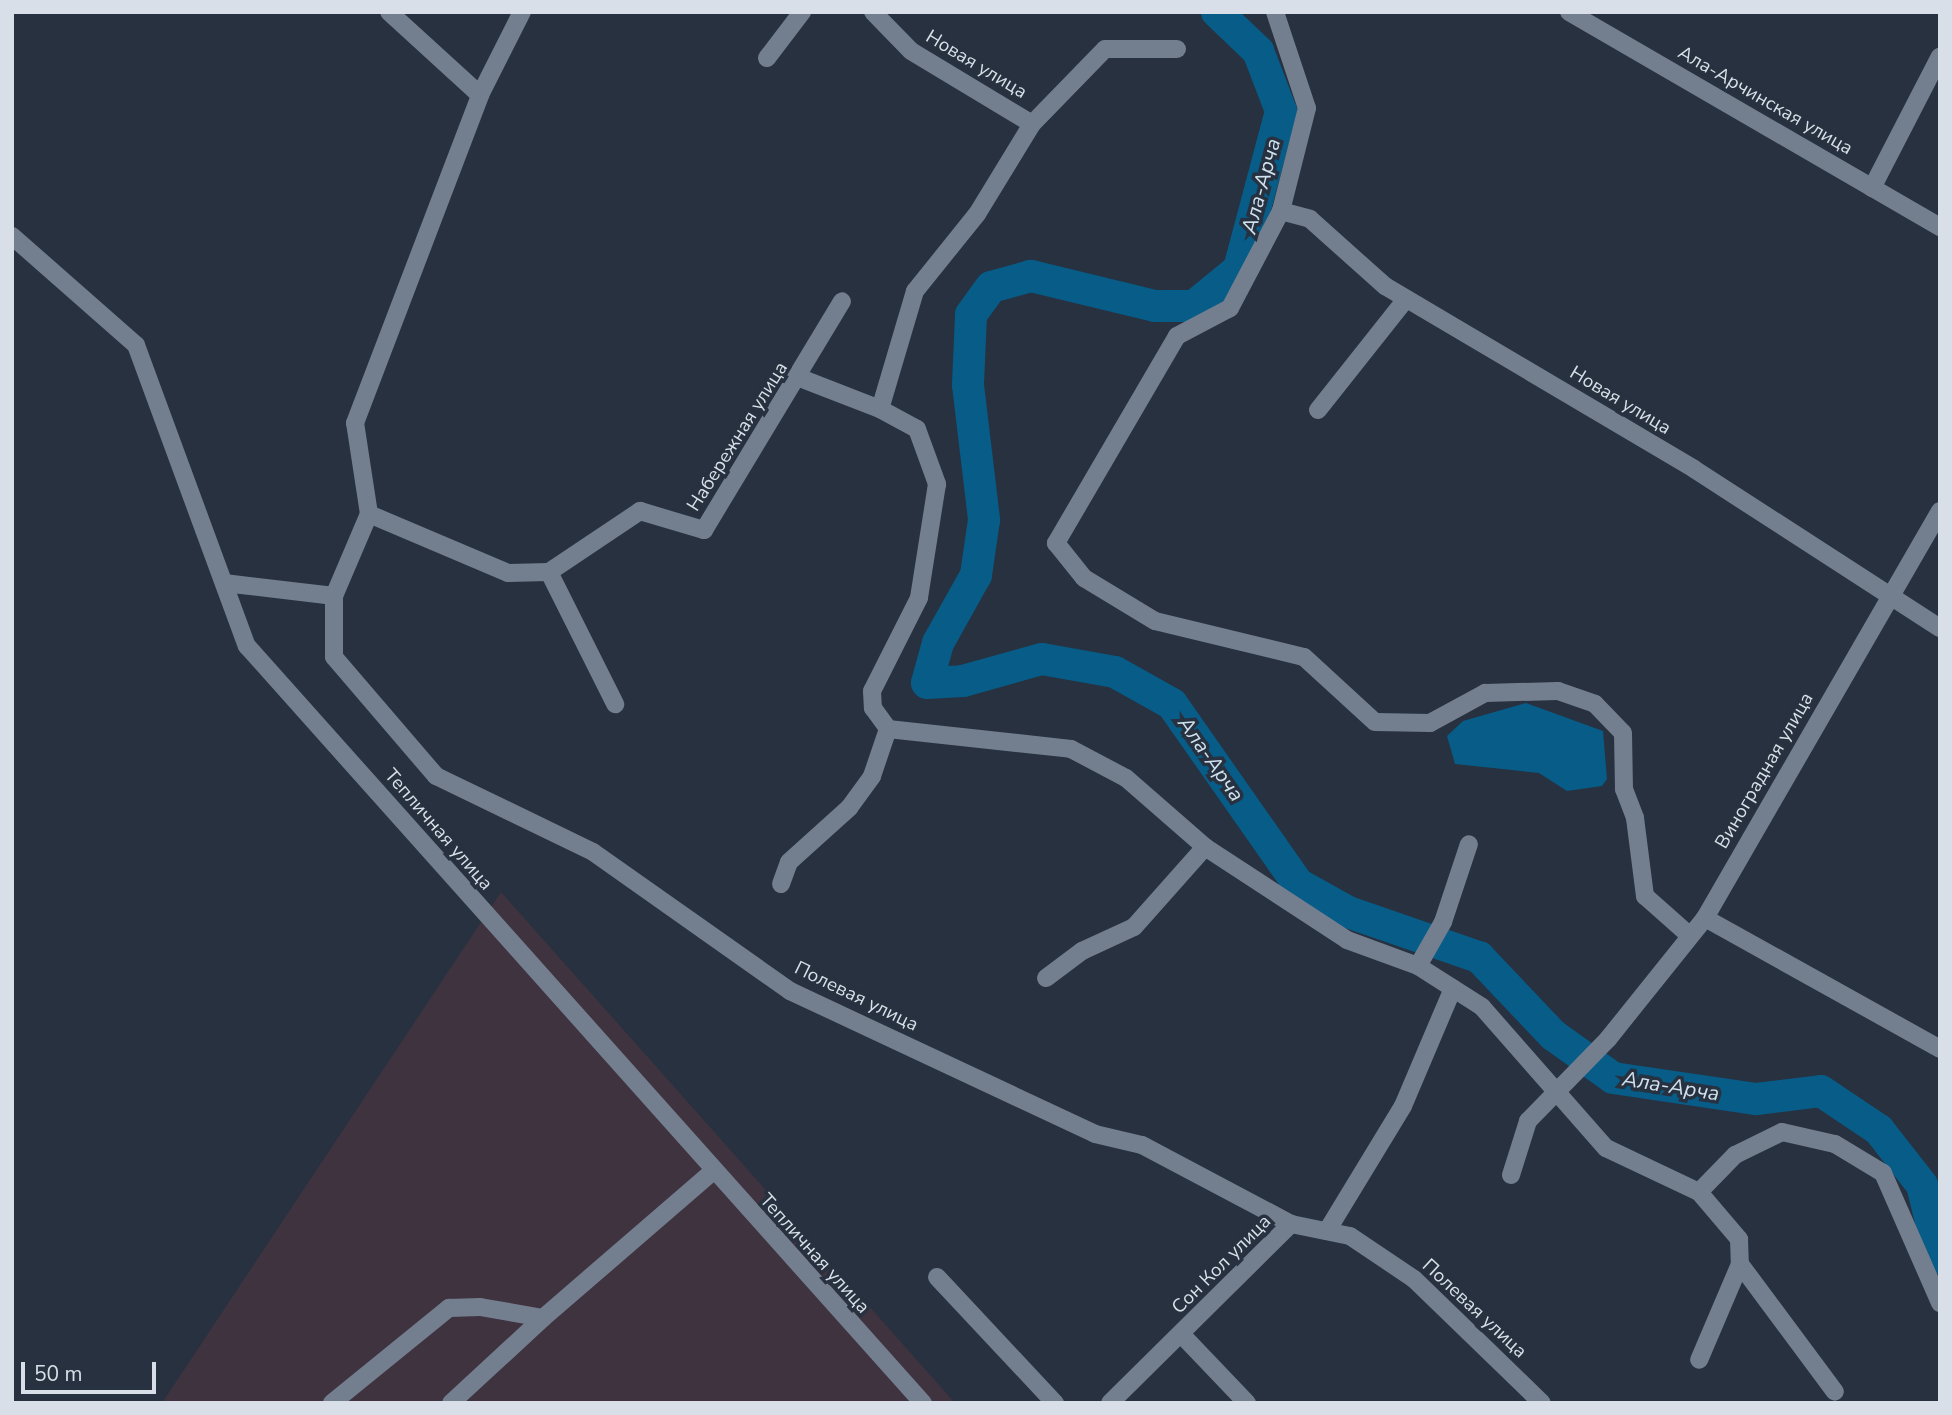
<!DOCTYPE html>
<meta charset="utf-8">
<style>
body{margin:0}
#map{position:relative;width:1952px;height:1415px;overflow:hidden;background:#27313f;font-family:"Nunito Sans",sans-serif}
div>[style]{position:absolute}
.industrial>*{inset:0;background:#403340}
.water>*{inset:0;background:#075c88}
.river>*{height:32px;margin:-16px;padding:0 16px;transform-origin:16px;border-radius:16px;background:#075c88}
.minor>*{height:18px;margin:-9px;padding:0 9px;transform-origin:9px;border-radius:9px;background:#737f8f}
span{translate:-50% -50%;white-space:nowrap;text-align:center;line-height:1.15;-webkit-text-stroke:7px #27313f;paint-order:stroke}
.street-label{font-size:19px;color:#d8dfe8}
.water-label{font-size:21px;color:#d1e2ef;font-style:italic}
.frame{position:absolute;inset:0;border:14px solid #d8dfe8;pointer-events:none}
.scale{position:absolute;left:21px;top:1362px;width:135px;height:32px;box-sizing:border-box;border:4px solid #d8dfe8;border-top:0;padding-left:9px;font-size:21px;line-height:24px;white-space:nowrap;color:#d8dfe8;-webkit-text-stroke:5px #27313f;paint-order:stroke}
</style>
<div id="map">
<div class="industrial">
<i style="clip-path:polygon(501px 892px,955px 1403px,162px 1403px)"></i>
</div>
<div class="water">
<i style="clip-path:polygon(1526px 703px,1603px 731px,1607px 779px,1602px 786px,1567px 791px,1539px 773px,1455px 764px,1447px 736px,1463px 721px)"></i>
</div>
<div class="river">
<i style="left:1217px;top:12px;width:57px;rotate:43.6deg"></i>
<i style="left:1258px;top:51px;width:64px;rotate:69deg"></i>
<i style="left:1281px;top:111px;width:163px;rotate:104.9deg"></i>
<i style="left:1239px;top:269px;width:58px;rotate:140.6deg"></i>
<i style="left:1194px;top:306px;width:39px;rotate:180deg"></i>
<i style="left:1155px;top:306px;width:128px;rotate:-166.4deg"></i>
<i style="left:1031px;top:276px;width:41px;rotate:164.6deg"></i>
<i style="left:991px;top:287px;width:34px;rotate:126deg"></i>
<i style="left:971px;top:315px;width:70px;rotate:92.5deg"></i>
<i style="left:968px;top:385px;width:136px;rotate:83.2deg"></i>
<i style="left:984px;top:520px;width:56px;rotate:98.3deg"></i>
<i style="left:976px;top:575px;width:78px;rotate:119.2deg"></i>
<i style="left:938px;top:643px;width:41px;rotate:105.4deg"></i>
<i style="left:927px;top:683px;width:36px;rotate:-3deg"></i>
<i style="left:963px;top:681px;width:82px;rotate:-15.6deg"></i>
<i style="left:1042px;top:659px;width:74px;rotate:10.1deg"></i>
<i style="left:1115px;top:672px;width:65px;rotate:29.3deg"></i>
<i style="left:1172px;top:704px;width:220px;rotate:55deg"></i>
<i style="left:1298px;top:884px;width:57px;rotate:29.2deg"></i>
<i style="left:1348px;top:912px;width:139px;rotate:19deg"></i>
<i style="left:1479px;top:957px;width:108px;rotate:46.5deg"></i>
<i style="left:1553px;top:1035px;width:74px;rotate:35.6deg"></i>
<i style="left:1613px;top:1078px;width:145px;rotate:8.4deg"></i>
<i style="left:1756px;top:1099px;width:65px;rotate:-7deg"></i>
<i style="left:1821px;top:1091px;width:70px;rotate:33.9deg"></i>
<i style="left:1879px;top:1130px;width:70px;rotate:52deg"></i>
<i style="left:1922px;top:1185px;width:75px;rotate:76.1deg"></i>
</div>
<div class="minor">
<i style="left:873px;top:12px;width:54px;rotate:45.7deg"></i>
<i style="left:911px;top:51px;width:141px;rotate:31.1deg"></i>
<i style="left:1275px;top:12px;width:101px;rotate:71.6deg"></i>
<i style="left:1307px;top:108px;width:106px;rotate:104.2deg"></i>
<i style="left:1281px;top:211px;width:110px;rotate:117.7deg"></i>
<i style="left:1230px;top:308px;width:60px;rotate:152.2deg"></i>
<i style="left:1177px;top:336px;width:240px;rotate:120.3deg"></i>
<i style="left:1056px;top:543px;width:45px;rotate:51.3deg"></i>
<i style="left:1084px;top:578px;width:83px;rotate:31.2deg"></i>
<i style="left:1155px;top:621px;width:153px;rotate:13.6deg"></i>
<i style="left:1304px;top:657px;width:96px;rotate:42.5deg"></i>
<i style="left:1375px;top:722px;width:55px;rotate:1deg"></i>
<i style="left:1430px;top:723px;width:63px;rotate:-28.6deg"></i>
<i style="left:1485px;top:693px;width:73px;rotate:-1.6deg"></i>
<i style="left:1558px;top:691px;width:39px;rotate:19deg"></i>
<i style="left:1595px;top:704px;width:40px;rotate:46deg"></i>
<i style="left:1623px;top:733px;width:56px;rotate:89deg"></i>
<i style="left:1624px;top:789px;width:31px;rotate:69deg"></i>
<i style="left:1635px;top:818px;width:79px;rotate:82.7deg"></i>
<i style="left:1645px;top:896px;width:60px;rotate:41.6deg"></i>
<i style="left:1569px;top:12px;width:429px;rotate:30.1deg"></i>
<i style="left:1177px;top:49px;width:72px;rotate:180deg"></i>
<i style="left:1105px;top:49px;width:105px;rotate:134.2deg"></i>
<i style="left:1032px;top:124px;width:105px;rotate:121.4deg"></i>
<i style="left:977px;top:214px;width:99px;rotate:128.8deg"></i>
<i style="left:915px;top:291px;width:123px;rotate:106.5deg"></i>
<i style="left:880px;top:409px;width:42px;rotate:28.4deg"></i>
<i style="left:917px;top:429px;width:59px;rotate:70deg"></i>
<i style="left:937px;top:484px;width:115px;rotate:99deg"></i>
<i style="left:919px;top:598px;width:104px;rotate:116.8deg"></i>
<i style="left:872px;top:691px;width:17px;rotate:87deg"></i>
<i style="left:873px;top:708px;width:26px;rotate:54deg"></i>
<i style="left:888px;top:729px;width:184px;rotate:6.2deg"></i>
<i style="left:1071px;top:749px;width:62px;rotate:27.8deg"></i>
<i style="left:1126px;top:778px;width:105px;rotate:41.1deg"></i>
<i style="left:1205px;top:847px;width:170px;rotate:33.2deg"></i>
<i style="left:1347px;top:940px;width:76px;rotate:20.1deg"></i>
<i style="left:1418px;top:966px;width:76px;rotate:32.6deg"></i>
<i style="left:1482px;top:1007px;width:188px;rotate:48.7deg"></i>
<i style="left:1606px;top:1148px;width:103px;rotate:25.3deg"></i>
<i style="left:1699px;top:1192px;width:62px;rotate:49.6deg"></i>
<i style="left:1739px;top:1239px;width:25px;rotate:88deg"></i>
<i style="left:1740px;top:1264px;width:104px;rotate:113.1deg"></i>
<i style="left:767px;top:58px;width:58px;rotate:-52.7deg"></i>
<i style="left:480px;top:95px;width:93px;rotate:-63.2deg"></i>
<i style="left:1872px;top:188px;width:148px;rotate:-62.7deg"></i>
<i style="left:1281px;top:211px;width:30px;rotate:15deg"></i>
<i style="left:1310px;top:219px;width:101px;rotate:41.8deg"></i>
<i style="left:1385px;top:286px;width:359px;rotate:30.6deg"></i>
<i style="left:1694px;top:469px;width:293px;rotate:32.9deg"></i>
<i style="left:12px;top:236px;width:165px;rotate:41.3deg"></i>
<i style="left:136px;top:345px;width:321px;rotate:69.8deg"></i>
<i style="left:247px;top:646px;width:1015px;rotate:48.24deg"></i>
<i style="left:800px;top:378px;width:86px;rotate:21.2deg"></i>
<i style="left:1318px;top:410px;width:142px;rotate:-51.6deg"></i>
<i style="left:369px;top:514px;width:151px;rotate:23deg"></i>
<i style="left:508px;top:573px;width:41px;rotate:-1.4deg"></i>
<i style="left:549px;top:572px;width:110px;rotate:-33.8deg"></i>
<i style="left:640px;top:511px;width:67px;rotate:16.5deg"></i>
<i style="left:704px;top:530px;width:267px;rotate:-58.9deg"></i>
<i style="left:549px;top:572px;width:148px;rotate:63.4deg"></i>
<i style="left:224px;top:583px;width:111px;rotate:6.7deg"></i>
<i style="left:334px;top:596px;width:61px;rotate:90deg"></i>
<i style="left:334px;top:657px;width:157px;rotate:49.4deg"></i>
<i style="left:436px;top:776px;width:174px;rotate:25.8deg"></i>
<i style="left:593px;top:852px;width:241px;rotate:35.2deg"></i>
<i style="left:790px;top:991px;width:337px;rotate:25.1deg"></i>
<i style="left:1095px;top:1134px;width:48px;rotate:13.2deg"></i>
<i style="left:1142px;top:1145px;width:169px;rotate:27.9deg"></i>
<i style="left:1291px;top:1224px;width:60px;rotate:11.5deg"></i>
<i style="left:1350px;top:1236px;width:77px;rotate:33.9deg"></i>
<i style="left:1414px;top:1279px;width:178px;rotate:44.1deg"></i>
<i style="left:334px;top:596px;width:89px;rotate:-66.9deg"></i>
<i style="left:369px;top:514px;width:92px;rotate:-98.7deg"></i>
<i style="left:355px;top:423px;width:351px;rotate:-69.1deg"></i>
<i style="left:480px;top:95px;width:123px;rotate:-137.6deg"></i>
<i style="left:781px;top:884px;width:23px;rotate:-70deg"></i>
<i style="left:789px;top:862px;width:81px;rotate:-42deg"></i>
<i style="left:849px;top:808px;width:39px;rotate:-54deg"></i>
<i style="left:872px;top:776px;width:50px;rotate:-71.2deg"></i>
<i style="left:1705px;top:918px;width:269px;rotate:29.1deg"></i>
<i style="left:1418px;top:966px;width:51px;rotate:-60.4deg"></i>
<i style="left:1443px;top:922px;width:82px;rotate:-71.6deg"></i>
<i style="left:1046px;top:978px;width:45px;rotate:-36.9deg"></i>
<i style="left:1082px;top:951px;width:57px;rotate:-24.8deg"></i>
<i style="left:1134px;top:927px;width:107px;rotate:-48.4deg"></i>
<i style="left:1511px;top:1175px;width:57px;rotate:-72.5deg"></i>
<i style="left:1528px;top:1121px;width:115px;rotate:-45.7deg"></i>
<i style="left:1608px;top:1039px;width:155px;rotate:-51.3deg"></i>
<i style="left:1705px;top:918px;width:470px;rotate:-60deg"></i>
<i style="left:1699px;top:1192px;width:52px;rotate:-45.8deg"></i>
<i style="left:1735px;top:1155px;width:52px;rotate:-26.1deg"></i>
<i style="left:1782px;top:1132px;width:54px;rotate:12.8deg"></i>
<i style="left:1835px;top:1144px;width:56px;rotate:31.1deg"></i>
<i style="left:1883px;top:1173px;width:142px;rotate:66.3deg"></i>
<i style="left:1327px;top:1231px;width:146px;rotate:-58.7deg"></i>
<i style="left:1403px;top:1106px;width:128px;rotate:-67deg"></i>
<i style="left:1740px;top:1264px;width:159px;rotate:53.4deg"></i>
<i style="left:937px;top:1277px;width:173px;rotate:46.9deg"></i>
<i style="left:1182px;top:1335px;width:94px;rotate:46.3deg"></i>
<i style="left:332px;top:1403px;width:151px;rotate:-39.1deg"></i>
<i style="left:449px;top:1308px;width:31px;rotate:-2deg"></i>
<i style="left:480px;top:1307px;width:64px;rotate:9.9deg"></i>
<i style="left:543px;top:1318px;width:223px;rotate:-40.8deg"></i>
<i style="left:451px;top:1403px;width:125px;rotate:-42.7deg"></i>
<i style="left:1110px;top:1403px;width:255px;rotate:-44.7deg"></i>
</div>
<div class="street-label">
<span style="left:976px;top:65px;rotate:31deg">Новая улица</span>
<span style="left:1765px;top:101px;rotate:30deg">Ала-Арчинская улица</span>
<span style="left:1620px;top:401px;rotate:31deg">Новая улица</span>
<span style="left:738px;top:437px;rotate:-58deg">Набережная улица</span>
<span style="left:1765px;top:771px;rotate:-60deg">Виноградная улица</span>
<span style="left:438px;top:830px;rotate:49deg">Тепличная улица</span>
<span style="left:856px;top:997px;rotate:26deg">Полевая улица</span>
<span style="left:814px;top:1254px;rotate:48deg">Тепличная улица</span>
<span style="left:1222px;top:1265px;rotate:-45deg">Сон Кол улица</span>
<span style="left:1474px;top:1309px;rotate:43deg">Полевая улица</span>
</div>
<div class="water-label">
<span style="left:1261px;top:186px;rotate:-75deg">Ала-Арча</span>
<span style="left:1211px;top:759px;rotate:55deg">Ала-Арча</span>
<span style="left:1671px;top:1086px;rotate:9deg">Ала-Арча</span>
</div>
<div class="frame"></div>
<div class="scale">50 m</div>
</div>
